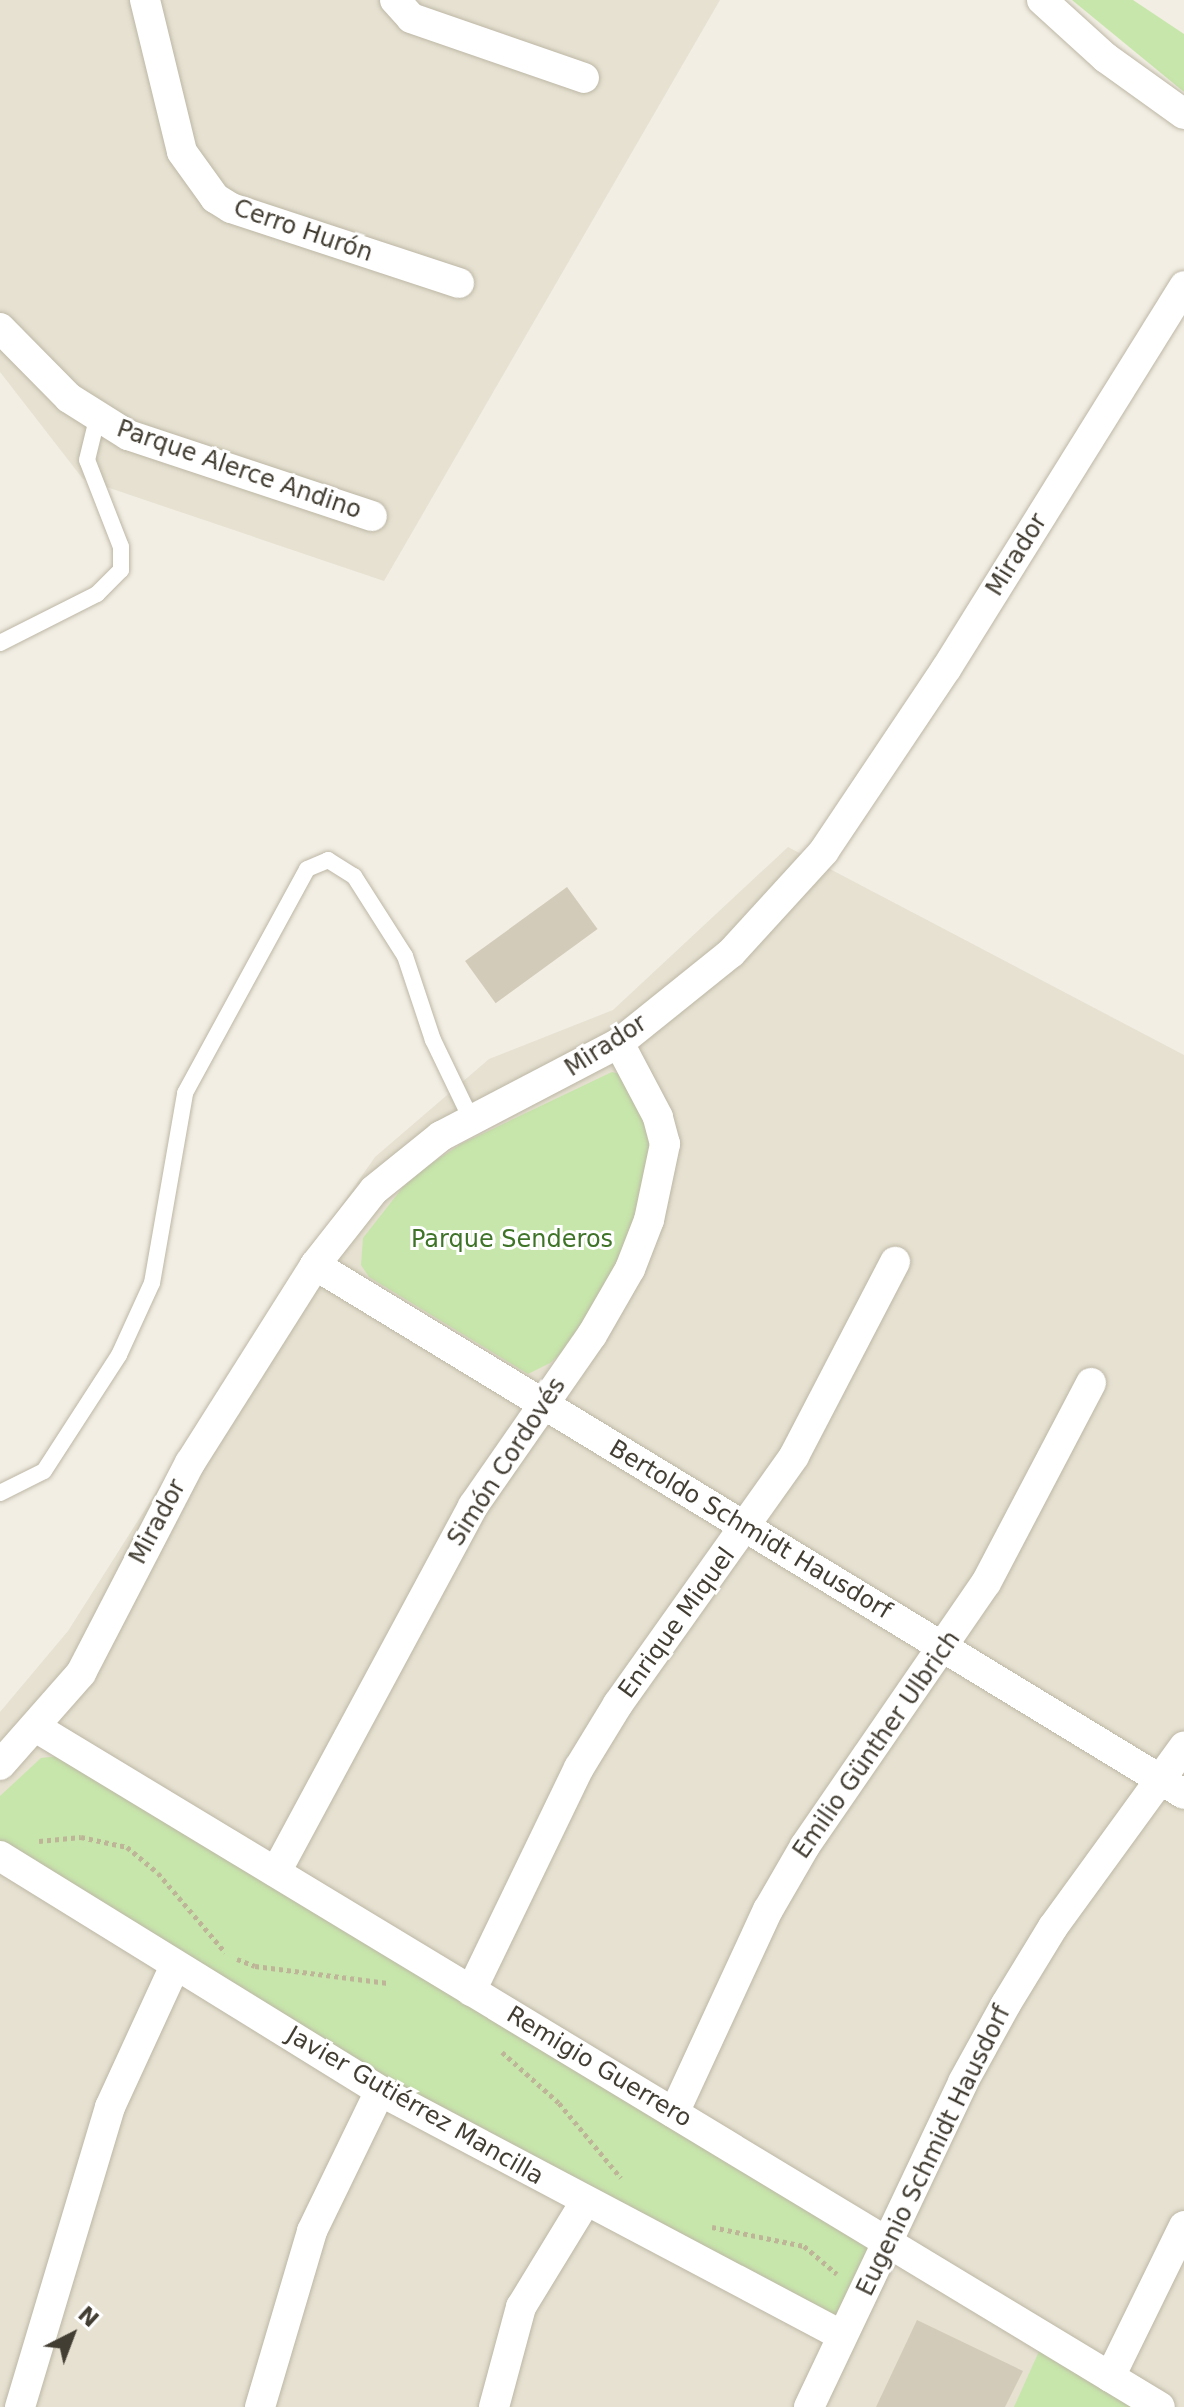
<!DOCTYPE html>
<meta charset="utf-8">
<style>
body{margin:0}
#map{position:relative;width:1184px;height:2407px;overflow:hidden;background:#f2eee3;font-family:"DejaVu Sans",sans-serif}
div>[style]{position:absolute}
.residential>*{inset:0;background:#e6e1d1}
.green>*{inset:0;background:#c7e6ab}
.building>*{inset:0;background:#d3cbb9;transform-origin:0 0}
.path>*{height:5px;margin-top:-2.5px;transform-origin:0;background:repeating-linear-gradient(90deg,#beb497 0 4px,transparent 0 8px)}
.roads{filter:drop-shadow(0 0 2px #bdb7a6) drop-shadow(0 0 2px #bdb7a6)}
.service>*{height:16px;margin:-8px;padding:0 8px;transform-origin:8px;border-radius:8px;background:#fff}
.minor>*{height:30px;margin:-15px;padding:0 15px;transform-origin:15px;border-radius:15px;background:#fff}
span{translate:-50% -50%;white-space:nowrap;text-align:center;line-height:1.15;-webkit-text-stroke:6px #fff;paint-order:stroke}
.street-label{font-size:24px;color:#433e33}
.park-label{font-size:24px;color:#3f7428}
.north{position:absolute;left:32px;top:2295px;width:80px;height:80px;-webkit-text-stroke:6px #fff;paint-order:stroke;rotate:42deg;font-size:22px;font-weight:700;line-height:32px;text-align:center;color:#433e33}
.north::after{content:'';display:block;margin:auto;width:28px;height:36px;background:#433e33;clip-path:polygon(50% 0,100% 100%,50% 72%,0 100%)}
</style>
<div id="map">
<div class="residential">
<i style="clip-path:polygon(0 0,720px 0,384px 581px,83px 479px,0 372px)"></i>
<i style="clip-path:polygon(788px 847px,1184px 1055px,1184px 2407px,0 2407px,0 1712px,68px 1631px,303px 1260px,375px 1157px,489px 1059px,613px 1010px)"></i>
</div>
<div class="green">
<i style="clip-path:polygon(1072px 0,1133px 0,1184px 34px,1184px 92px)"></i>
<i style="clip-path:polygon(612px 1072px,623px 1075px,637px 1098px,656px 1158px,613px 1273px,573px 1343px,550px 1363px,528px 1374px,369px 1277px,361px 1265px,363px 1238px,403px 1187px,429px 1165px,461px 1144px)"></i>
<i style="clip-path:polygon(59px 1756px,875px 2246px,846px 2309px,834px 2317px,413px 2094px,0 1845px,0 1796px,41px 1758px)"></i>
<i style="clip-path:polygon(1041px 2347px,1139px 2407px,1014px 2407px)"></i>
</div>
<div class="building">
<i style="left:567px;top:887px;width:52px;height:126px;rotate:54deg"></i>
<i style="clip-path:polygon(917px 2320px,1023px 2371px,1005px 2407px,876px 2407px)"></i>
</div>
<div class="path">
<i style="left:39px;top:1841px;width:42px;rotate:-5.4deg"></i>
<i style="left:81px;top:1837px;width:47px;rotate:12.3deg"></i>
<i style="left:127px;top:1847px;width:40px;rotate:40deg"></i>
<i style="left:158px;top:1873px;width:104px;rotate:49.7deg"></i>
<i style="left:237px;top:1959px;width:19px;rotate:21deg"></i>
<i style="left:255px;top:1966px;width:134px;rotate:7.3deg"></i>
<i style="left:502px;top:2052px;width:76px;rotate:41.8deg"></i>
<i style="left:559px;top:2103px;width:97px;rotate:50.4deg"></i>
<i style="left:712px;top:2227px;width:94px;rotate:11.7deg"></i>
<i style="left:804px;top:2246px;width:43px;rotate:40.3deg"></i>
</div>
<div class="roads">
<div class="service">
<i style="left:0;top:643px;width:109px;rotate:-26.8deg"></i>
<i style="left:97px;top:594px;width:34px;rotate:-45deg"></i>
<i style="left:121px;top:570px;width:23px;rotate:-90deg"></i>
<i style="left:121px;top:547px;width:93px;rotate:-111.3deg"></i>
<i style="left:87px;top:460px;width:42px;rotate:-76.3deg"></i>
<i style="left:0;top:1493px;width:49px;rotate:-26.6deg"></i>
<i style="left:44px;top:1471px;width:138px;rotate:-57.1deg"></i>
<i style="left:119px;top:1355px;width:79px;rotate:-65.4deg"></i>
<i style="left:152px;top:1283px;width:193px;rotate:-80.1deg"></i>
<i style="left:185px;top:1093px;width:255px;rotate:-61.4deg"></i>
<i style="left:307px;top:869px;width:23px;rotate:-23deg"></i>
<i style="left:328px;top:860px;width:31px;rotate:32deg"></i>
<i style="left:354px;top:876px;width:95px;rotate:57.5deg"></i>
<i style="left:405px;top:956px;width:89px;rotate:71.6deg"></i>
<i style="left:433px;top:1040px;width:88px;rotate:64.3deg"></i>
</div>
<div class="minor">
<i style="left:145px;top:0;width:156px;rotate:76.3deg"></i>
<i style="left:182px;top:152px;width:57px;rotate:54.3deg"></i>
<i style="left:215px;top:198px;width:19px;rotate:32deg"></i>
<i style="left:231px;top:208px;width:240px;rotate:18.2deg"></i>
<i style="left:395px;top:0;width:24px;rotate:48deg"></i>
<i style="left:411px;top:18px;width:183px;rotate:19.1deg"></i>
<i style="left:1042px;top:0;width:86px;rotate:42.2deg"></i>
<i style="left:1106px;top:58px;width:96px;rotate:35.7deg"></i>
<i style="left:0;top:328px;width:98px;rotate:45.4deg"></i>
<i style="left:69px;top:398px;width:70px;rotate:32.1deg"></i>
<i style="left:128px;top:435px;width:257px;rotate:18.4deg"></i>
<i style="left:315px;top:1265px;width:1017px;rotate:31.33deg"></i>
<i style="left:37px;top:1728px;width:1312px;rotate:31.16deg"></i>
<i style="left:0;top:1765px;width:123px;rotate:-48.6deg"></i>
<i style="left:81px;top:1673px;width:237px;rotate:-62.6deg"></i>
<i style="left:190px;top:1463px;width:234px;rotate:-57.7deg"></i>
<i style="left:315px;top:1265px;width:95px;rotate:-51.8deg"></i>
<i style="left:374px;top:1190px;width:86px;rotate:-38.9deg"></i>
<i style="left:441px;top:1136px;width:201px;rotate:-27.6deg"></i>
<i style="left:619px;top:1043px;width:144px;rotate:-38.8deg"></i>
<i style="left:731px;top:953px;width:138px;rotate:-47.6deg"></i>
<i style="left:824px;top:851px;width:219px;rotate:-56.2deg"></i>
<i style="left:946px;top:669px;width:451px;rotate:-58.1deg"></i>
<i style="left:0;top:1856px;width:447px;rotate:31.7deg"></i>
<i style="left:380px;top:2091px;width:522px;rotate:27.89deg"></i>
<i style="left:276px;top:1872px;width:416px;rotate:-61.7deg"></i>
<i style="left:473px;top:1506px;width:208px;rotate:-55.2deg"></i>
<i style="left:592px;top:1335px;width:76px;rotate:-60.1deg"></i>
<i style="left:630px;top:1269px;width:53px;rotate:-68.8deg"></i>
<i style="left:649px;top:1220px;width:78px;rotate:-78.1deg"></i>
<i style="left:665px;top:1144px;width:28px;rotate:-105deg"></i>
<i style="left:658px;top:1117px;width:84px;rotate:-117.8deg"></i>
<i style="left:471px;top:1991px;width:248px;rotate:-64.2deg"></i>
<i style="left:579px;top:1768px;width:75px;rotate:-58.6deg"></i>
<i style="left:618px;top:1704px;width:304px;rotate:-54.6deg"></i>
<i style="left:794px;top:1456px;width:219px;rotate:-62.5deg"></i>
<i style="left:674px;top:2113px;width:224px;rotate:-65.2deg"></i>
<i style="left:768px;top:1910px;width:74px;rotate:-60deg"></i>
<i style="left:805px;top:1846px;width:319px;rotate:-55.5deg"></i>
<i style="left:986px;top:1583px;width:226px;rotate:-62.3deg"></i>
<i style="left:1110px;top:2377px;width:168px;rotate:-63.9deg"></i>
<i style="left:20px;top:2407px;width:313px;rotate:-73.3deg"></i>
<i style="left:110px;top:2107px;width:155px;rotate:-65.3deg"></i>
<i style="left:260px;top:2407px;width:184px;rotate:-73.5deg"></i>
<i style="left:312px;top:2231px;width:156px;rotate:-64.1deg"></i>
<i style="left:494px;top:2407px;width:104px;rotate:-74.9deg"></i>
<i style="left:521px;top:2307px;width:123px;rotate:-58.6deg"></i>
<i style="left:809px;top:2407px;width:360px;rotate:-64.6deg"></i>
<i style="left:963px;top:2082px;width:89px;rotate:-61.1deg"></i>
<i style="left:1006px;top:2004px;width:90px;rotate:-58.6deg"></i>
<i style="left:1053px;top:1927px;width:223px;rotate:-54deg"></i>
</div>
</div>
<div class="street-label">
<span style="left:303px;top:231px;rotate:19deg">Cerro Hurón</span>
<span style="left:239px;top:470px;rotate:19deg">Parque Alerce Andino</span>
<span style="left:1017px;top:555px;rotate:-58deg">Mirador</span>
<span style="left:606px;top:1046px;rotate:-33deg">Mirador</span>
<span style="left:507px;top:1462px;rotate:-57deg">Simón Cordovés</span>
<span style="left:158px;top:1522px;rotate:-62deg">Mirador</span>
<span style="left:750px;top:1530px;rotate:31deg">Bertoldo Schmidt Hausdorf</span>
<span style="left:677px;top:1623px;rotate:-54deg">Enrique Miquel</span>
<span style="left:877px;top:1745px;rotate:-55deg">Emilio Günther Ulbrich</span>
<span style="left:599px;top:2067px;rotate:31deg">Remigio Guerrero</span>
<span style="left:415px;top:2106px;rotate:30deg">Javier Gutiérrez Mancilla</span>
<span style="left:934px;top:2151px;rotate:-64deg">Eugenio Schmidt Hausdorf</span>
</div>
<div class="park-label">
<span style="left:512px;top:1240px">Parque Senderos</span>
</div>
<div class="north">N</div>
</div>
